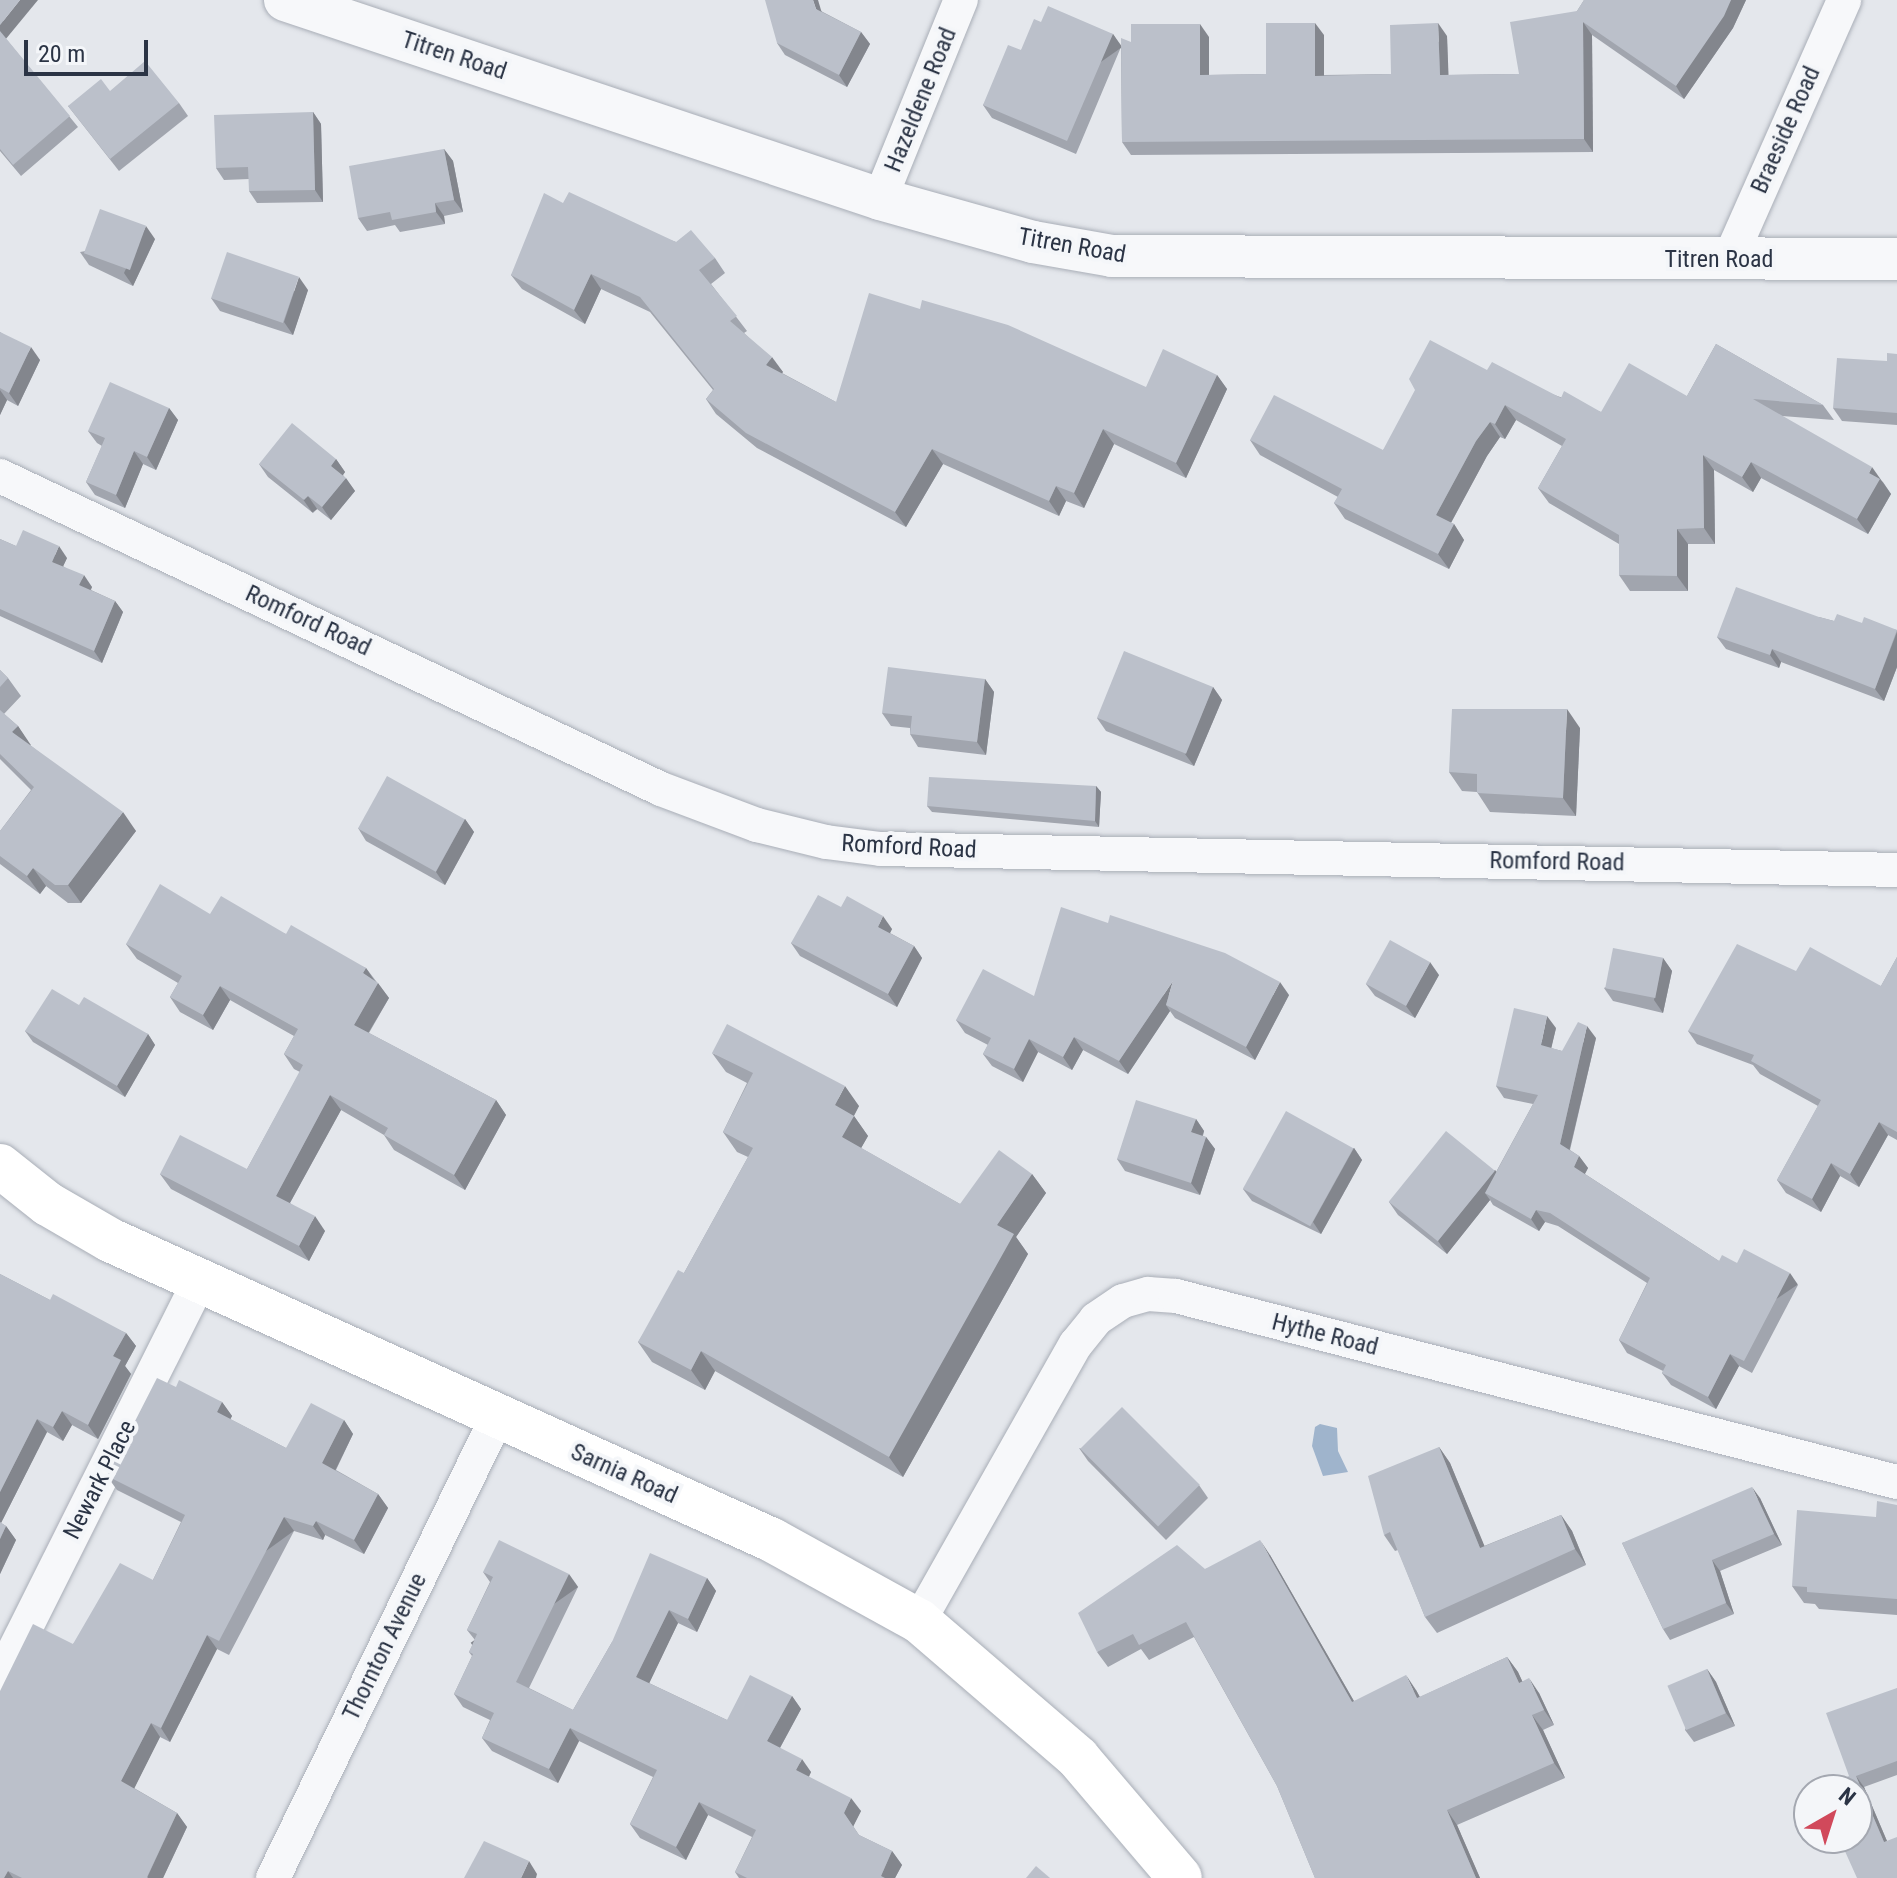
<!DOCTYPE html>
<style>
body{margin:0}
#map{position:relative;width:1897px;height:1878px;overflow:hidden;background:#e4e7ec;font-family:"Roboto Condensed",sans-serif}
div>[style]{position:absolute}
.water>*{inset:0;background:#9fb4cc}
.roads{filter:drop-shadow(0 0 2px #a9aeb7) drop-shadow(0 0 2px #a9aeb7)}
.minor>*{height:34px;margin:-17px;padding:0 17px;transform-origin:17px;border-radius:17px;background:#f7f8fa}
.tertiary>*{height:42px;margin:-21px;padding:0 21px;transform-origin:21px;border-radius:21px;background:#f7f8fa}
.secondary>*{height:44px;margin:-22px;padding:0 22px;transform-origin:22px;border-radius:22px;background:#fff}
.wall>*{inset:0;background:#a1a5ae}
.shaded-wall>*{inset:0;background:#83868d;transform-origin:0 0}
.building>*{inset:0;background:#bbc0ca;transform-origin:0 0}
span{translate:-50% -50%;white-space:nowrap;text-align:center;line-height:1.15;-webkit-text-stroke:8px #f4f6f9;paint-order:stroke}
.street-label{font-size:24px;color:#2b3445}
.north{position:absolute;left:1793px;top:1774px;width:80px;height:80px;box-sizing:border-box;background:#f4f6f9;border:2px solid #a4a8b1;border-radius:50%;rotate:39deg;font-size:22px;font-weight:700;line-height:32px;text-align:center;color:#2b3445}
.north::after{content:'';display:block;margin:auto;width:28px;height:36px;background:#d1495b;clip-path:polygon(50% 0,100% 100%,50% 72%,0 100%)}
.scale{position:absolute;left:24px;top:40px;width:124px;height:36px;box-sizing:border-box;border:4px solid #2b3445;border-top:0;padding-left:10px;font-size:24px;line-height:28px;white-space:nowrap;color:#2b3445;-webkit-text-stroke:6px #f4f6f9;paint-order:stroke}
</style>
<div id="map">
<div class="water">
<i style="clip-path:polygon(1320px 1424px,1337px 1428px,1338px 1451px,1348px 1472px,1323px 1476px,1312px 1446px,1315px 1427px)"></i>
</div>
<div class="roads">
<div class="minor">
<i style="left:880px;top:199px;width:215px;rotate:-67.9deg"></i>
<i style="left:1729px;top:260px;width:284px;rotate:-66.1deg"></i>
<i style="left:0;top:476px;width:731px;rotate:25.34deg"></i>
<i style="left:661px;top:789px;width:103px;rotate:20.6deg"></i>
<i style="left:757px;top:825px;width:71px;rotate:13.8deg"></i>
<i style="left:826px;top:842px;width:55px;rotate:7.3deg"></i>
<i style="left:881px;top:849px;width:1016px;rotate:1.18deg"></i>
<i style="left:919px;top:1621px;width:318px;rotate:-60.5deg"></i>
<i style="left:1076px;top:1344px;width:32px;rotate:-51deg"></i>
<i style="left:1096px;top:1319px;width:32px;rotate:-34deg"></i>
<i style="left:1123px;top:1301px;width:26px;rotate:-16deg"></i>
<i style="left:1148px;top:1294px;width:28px;rotate:4deg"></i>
<i style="left:1176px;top:1296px;width:745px;rotate:14.47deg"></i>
<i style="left:0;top:1679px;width:444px;rotate:-63.4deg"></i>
<i style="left:273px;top:1878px;width:513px;rotate:-64.08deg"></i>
</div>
<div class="tertiary">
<i style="left:285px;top:0;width:627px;rotate:18.49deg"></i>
<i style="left:880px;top:199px;width:159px;rotate:15.7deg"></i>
<i style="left:1033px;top:242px;width:80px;rotate:10deg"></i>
<i style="left:1112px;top:256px;width:785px;rotate:0.22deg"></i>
</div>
<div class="secondary">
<i style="left:0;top:1166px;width:61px;rotate:38.4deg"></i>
<i style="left:48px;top:1204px;width:72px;rotate:30.1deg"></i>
<i style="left:110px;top:1240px;width:727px;rotate:24.38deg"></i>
<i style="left:772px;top:1540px;width:168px;rotate:28.9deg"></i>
<i style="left:919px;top:1621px;width:210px;rotate:40.7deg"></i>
<i style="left:1078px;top:1758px;width:157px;rotate:49.6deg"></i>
</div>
</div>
<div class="wall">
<i style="clip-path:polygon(0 0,6px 39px,78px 127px,21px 176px,0 151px)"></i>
<i style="clip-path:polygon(1584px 0,1746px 0,1733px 28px,1684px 99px,1592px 35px,1593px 152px,1131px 155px,1122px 142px,1121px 47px,1076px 154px,992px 118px,983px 105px,1041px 22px,1113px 34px,1121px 47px,1131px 42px,1209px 37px,1209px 75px,1266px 74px,1324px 35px,1324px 75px,1391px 74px,1447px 36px,1448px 75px,1519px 74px,1577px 11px)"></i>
<i style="clip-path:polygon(821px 11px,861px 32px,870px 44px,847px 87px,785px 55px,777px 43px)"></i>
<i style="clip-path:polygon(110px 91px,179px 103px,188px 116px,119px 171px,68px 106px)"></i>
<i style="clip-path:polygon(313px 112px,321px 124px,323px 202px,257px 203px,249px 191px,249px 179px,224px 180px,216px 168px)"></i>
<i style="clip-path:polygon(444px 149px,453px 161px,463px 212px,444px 216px,445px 224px,400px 232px,395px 225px,367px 231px,358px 218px)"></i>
<i style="clip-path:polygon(563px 203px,676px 242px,715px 258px,725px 273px,711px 284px,747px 331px,744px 333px,783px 372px,782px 373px,836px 402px,1146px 387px,1217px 375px,1227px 389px,1186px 478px,1114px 444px,1084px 508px,1066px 501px,1059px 516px,943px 464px,906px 527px,757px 448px,716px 414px,706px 399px,713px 390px,650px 312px,601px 289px,585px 324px,522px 289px,511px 275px)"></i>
<i style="clip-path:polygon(155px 239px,133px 286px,89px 265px,80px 252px)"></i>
<i style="clip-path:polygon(308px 290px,293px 335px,220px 311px,211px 298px)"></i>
<i style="clip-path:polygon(0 332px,40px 360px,18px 406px,7px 400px,0 415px)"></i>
<i style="clip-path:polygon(1716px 344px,1823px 405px,1834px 420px,1782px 416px,1883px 482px,1891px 494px,1868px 534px,1761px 478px,1753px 492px,1714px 470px,1715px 544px,1688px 544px,1688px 591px,1630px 591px,1619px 575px,1619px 544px,1549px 503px,1538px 488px,1562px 446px,1516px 420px,1505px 439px,1500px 437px,1487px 456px,1451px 523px,1454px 524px,1464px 540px,1449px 569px,1345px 519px,1334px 503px,1338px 497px,1260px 455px,1250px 440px,1383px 450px,1487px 370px,1601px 412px,1687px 396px)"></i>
<i style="clip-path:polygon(1897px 354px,1897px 425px,1842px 421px,1833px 408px)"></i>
<i style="clip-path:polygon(169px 408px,178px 420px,156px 470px,143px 464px,125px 508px,95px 495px,86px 482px,102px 446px,97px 443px,88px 431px)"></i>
<i style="clip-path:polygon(336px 459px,345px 472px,343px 475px,355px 491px,331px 520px,317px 509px,313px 513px,268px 477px,259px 464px)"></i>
<i style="clip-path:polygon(0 539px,16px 546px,67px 558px,63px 566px,92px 587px,91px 590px,115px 601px,123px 612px,102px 663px,0 616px)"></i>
<i style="clip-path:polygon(1819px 617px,1834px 621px,1862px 623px,1897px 630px,1897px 667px,1884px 701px,1781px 662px,1779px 668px,1726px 649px,1717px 637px)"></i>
<i style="clip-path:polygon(0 670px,8px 678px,21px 696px,4px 714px,18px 726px,30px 745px,136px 831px,81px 903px,68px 903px,46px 886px,40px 894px,0 864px,0 831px,31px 790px,0 759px)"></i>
<i style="clip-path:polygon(985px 679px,994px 692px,986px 755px,918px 747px,910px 734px,910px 728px,891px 726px,882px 713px)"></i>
<i style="clip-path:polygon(1213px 687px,1222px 700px,1194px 766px,1106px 731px,1097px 718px)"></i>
<i style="clip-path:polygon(1580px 728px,1576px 816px,1490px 812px,1477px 792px,1462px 791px,1449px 772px)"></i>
<i style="clip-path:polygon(1096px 786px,1101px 792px,1099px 827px,932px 812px,927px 806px)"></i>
<i style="clip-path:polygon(465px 819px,474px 832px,445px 885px,366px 841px,358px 828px)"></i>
<i style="clip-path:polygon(841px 907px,892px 929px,890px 933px,914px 946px,922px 958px,897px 1007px,800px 956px,791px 943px)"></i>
<i style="clip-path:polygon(210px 914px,286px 934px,366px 968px,389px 998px,369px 1033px,496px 1100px,506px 1115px,465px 1190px,394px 1150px,384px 1135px,341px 1110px,290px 1203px,325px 1231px,309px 1261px,171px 1189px,160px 1174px,247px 1169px,300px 1072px,294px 1069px,284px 1054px,294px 1036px,230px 1000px,213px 1030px,180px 1012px,170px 997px,178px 983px,137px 959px,126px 944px)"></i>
<i style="clip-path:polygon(1897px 957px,1897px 1140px,1888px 1135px,1859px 1187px,1840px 1176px,1821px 1212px,1786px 1193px,1777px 1180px,1818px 1106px,1760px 1074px,1753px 1065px,1697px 1044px,1688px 1031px,1796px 971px,1881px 986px)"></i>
<i style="clip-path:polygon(1663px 958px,1672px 971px,1663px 1013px,1613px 1001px,1604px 988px)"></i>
<i style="clip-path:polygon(1439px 975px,1415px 1018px,1375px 996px,1366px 984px)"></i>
<i style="clip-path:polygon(1289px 995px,1255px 1060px,1175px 1018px,1170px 1011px,1128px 1074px,1083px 1050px,1072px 1070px,1038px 1052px,1023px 1082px,992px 1066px,983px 1054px,988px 1045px,965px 1033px,956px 1020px,1034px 996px)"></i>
<i style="clip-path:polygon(79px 1005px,148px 1034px,155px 1045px,125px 1097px,33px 1042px,25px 1031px)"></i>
<i style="clip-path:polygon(1556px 1028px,1551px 1048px,1562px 1051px,1596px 1038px,1570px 1150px,1579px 1156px,1588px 1168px,1585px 1174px,1719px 1261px,1737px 1263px,1798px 1285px,1752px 1373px,1739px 1366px,1716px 1409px,1671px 1385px,1662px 1373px,1663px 1371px,1627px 1353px,1619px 1340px,1647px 1283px,1558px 1226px,1545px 1222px,1539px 1231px,1493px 1205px,1490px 1200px,1447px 1254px,1398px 1215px,1389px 1202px,1495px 1170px,1496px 1172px,1533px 1104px,1504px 1098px,1496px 1086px)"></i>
<i style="clip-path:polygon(712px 1053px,859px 1106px,854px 1116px,868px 1136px,861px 1148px,960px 1204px,1032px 1174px,1046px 1193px,1016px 1237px,1028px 1254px,903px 1477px,715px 1371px,705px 1390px,652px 1362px,638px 1342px,684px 1273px,748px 1157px,737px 1152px,723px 1132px,747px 1083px,726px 1072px)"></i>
<i style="clip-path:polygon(1196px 1119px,1204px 1131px,1203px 1136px,1206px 1137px,1215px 1149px,1200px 1195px,1125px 1171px,1117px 1159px)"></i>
<i style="clip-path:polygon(1354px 1148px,1362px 1160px,1321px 1234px,1252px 1201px,1243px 1189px)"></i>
<i style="clip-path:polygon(0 1274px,50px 1300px,126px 1333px,136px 1346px,125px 1366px,131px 1374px,98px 1439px,72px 1425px,63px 1441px,47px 1432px,1px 1523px,6px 1526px,16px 1540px,0 1574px)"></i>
<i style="clip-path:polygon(176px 1387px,222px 1402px,232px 1416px,230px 1419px,286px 1448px,344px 1420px,353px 1434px,336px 1470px,378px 1494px,388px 1508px,364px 1554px,325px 1535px,323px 1540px,294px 1531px,229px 1655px,217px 1649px,170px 1742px,160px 1737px,134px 1788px,177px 1813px,187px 1827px,163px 1878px,0 1878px,73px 1644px,153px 1580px,181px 1522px,117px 1490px,107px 1476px)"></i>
<i style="clip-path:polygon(1439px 1447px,1450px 1463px,1484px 1546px,1561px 1515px,1572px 1531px,1586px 1565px,1437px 1633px,1425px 1617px,1398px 1550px,1395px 1551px,1384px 1535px)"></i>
<i style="clip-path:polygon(1079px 1448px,1199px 1485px,1208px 1498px,1166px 1540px,1088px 1461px)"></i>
<i style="clip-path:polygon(1760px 1498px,1782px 1545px,1720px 1571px,1734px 1614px,1670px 1640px,1663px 1629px,1622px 1543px)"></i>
<i style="clip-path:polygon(1897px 1505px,1897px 1615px,1819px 1609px,1815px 1604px,1804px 1603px,1792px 1586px,1876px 1517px)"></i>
<i style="clip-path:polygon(1270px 1555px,1354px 1701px,1416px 1690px,1420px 1697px,1507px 1657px,1518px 1672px,1522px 1681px,1539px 1693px,1554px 1725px,1543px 1730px,1565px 1778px,1457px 1825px,1480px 1878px,1315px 1878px,1277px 1786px,1194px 1637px,1149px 1660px,1141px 1649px,1108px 1667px,1097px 1652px,1205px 1569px)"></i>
<i style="clip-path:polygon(483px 1572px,578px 1587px,529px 1688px,573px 1710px,612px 1642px,707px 1578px,716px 1591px,697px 1632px,678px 1623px,649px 1683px,727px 1720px,792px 1696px,801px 1709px,780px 1748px,811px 1772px,809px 1777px,861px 1811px,853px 1826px,859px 1835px,892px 1851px,902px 1865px,895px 1878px,739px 1878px,735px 1872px,752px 1837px,708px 1815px,686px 1860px,640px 1838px,630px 1824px,653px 1777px,579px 1741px,558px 1783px,492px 1751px,482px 1738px,490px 1720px,463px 1707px,454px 1694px,472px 1656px,469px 1652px,475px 1640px,467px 1630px,490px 1582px)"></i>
<i style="clip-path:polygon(1707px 1669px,1716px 1682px,1735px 1726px,1694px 1742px,1685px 1730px)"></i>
<i style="clip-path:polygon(1897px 1688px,1897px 1775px,1864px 1787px,1887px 1841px,1897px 1878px,1849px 1776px)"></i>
</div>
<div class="shaded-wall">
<i style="clip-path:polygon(20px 0,38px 0,5px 40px,0 32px,0 25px)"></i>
<i style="clip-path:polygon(813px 0,818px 0,824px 20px,816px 9px)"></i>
<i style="clip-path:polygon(1731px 0,1746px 0,1733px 28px,1684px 99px,1676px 86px)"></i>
<i style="clip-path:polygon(1583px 22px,1592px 35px,1593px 152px,1584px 139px)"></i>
<i style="clip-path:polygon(1315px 23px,1324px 35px,1324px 88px,1315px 76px)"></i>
<i style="clip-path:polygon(1438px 23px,1447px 36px,1449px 87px,1440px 75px)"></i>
<i style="clip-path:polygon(1200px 24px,1209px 37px,1209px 88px,1200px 75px)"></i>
<i style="clip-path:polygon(861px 32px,870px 44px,847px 87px,839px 75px)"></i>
<i style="left:1113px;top:34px;width:16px;height:116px;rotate:55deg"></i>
<i style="clip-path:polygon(313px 112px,321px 124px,323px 202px,315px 190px)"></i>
<i style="clip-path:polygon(444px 149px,453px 161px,463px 212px,454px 200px)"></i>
<i style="clip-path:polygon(435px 203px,444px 216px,445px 224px,436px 212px)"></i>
<i style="clip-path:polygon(146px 226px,155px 239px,133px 286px,124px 273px)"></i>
<i style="clip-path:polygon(591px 274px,601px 289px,585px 324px,574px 310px)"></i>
<i style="clip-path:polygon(299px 277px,308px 290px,293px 335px,284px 322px)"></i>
<i style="clip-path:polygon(31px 347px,40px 360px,18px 406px,9px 393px)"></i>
<i style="clip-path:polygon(772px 357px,783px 372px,776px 380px,766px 365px)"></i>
<i style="clip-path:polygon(1217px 375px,1227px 389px,1186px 478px,1176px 463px)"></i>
<i style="clip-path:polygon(0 390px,7px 400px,0 415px)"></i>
<i style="clip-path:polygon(1505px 405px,1516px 420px,1505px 439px,1495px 424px)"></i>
<i style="clip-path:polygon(169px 408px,178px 420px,156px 470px,147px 457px)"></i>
<i style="clip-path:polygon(1490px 422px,1500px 437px,1487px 456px,1447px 530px,1436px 515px,1476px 441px)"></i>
<i style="clip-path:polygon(1103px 429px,1114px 444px,1084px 508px,1074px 493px)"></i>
<i style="clip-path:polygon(932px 449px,943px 464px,906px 527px,895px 512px)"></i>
<i style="clip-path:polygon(134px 451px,143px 464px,125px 508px,116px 495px)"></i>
<i style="clip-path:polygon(1703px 455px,1714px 470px,1715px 544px,1704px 528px)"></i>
<i style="clip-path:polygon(336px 459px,345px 472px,340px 479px,331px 466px)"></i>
<i style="clip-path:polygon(1751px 462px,1761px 478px,1753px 492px,1742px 477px)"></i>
<i style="clip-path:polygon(1872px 467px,1891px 494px,1868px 534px,1857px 519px,1869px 473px)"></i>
<i style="clip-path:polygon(346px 478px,355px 491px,331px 520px,322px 507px)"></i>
<i style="clip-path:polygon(1056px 486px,1066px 501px,1059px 516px,1049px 501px)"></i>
<i style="left:308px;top:496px;width:16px;height:6px;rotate:55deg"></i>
<i style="clip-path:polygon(1454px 524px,1464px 540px,1449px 569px,1438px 554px)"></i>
<i style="clip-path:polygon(1677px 529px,1688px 544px,1688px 591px,1677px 576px)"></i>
<i style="clip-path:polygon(59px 546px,67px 558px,60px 573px,52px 562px)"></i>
<i style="clip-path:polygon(84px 575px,92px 587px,87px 596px,79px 585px)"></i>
<i style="clip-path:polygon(115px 601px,123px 612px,102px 663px,94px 651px)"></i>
<i style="clip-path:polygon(1897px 632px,1897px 667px,1884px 701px,1875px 689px)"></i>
<i style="clip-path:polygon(1772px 649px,1781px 662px,1779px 668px,1770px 655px)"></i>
<i style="clip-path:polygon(985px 679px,994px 692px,986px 755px,977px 742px)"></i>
<i style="clip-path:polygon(1213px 687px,1222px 700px,1194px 766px,1185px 754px)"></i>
<i style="clip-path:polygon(1567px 709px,1580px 728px,1576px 816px,1563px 798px)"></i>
<i style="left:18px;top:726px;width:23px;height:8px;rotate:56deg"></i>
<i style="clip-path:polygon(1096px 786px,1101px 792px,1099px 827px,1095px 821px)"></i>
<i style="clip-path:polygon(123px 812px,136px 831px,81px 903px,68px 885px)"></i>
<i style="clip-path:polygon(465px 819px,474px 832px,445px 885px,436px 872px)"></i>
<i style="clip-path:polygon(33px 868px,46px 886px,40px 894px,27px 876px)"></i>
<i style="clip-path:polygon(883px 916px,892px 929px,887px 939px,878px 927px)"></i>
<i style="clip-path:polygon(914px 946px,922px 958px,897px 1007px,888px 994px)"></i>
<i style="clip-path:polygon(1663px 958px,1672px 971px,1663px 1013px,1654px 1000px)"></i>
<i style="clip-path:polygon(1430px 962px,1439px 975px,1415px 1018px,1406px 1006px)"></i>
<i style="clip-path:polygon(366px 968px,376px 983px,363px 973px)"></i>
<i style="clip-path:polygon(1173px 981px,1166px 1005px,1170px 1011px,1128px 1074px,1119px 1061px)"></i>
<i style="clip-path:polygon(1280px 982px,1289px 995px,1255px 1060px,1246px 1047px)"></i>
<i style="clip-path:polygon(378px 983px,389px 998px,364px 1040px,354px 1025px)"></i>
<i style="clip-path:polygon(220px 986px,230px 1000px,213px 1030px,203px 1015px)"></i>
<i style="clip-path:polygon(1547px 1016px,1556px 1028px,1549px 1058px,1541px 1045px)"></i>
<i style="clip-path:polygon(1587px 1026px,1596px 1038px,1568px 1156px,1560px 1144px)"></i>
<i style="clip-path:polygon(148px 1034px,155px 1045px,125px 1097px,117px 1086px)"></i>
<i style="clip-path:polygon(1074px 1037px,1083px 1050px,1072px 1070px,1063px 1057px)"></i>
<i style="clip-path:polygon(1029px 1039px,1038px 1052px,1023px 1082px,1014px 1069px)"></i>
<i style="clip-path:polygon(845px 1086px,859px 1106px,852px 1119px,854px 1116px,868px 1136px,856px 1157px,842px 1137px,835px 1105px)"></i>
<i style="clip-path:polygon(330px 1095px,341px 1110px,286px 1210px,276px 1196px)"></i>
<i style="clip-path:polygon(496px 1100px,506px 1115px,465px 1190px,454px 1175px)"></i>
<i style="clip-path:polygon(1196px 1119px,1204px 1131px,1199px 1145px,1191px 1132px)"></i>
<i style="clip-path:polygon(1879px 1122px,1888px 1135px,1859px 1187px,1850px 1174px)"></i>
<i style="clip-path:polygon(1206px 1137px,1215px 1149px,1200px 1195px,1191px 1183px)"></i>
<i style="clip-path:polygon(1354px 1148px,1362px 1160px,1321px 1234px,1313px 1222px)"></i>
<i style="clip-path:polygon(1579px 1156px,1588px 1168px,1582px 1179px,1574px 1167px)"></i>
<i style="clip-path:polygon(1831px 1163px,1840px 1176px,1821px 1212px,1812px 1199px)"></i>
<i style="clip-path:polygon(1495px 1170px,1504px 1182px,1485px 1193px,1490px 1200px,1447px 1254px,1438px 1241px)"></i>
<i style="clip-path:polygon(1032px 1174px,1046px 1193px,1016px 1237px,1028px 1254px,903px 1477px,889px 1457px,997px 1225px)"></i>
<i style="clip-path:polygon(1536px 1210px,1545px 1222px,1539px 1231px,1531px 1219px)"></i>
<i style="clip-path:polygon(315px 1216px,325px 1231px,309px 1261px,299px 1246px)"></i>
<i style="left:1790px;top:1273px;width:14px;height:99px;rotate:56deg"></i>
<i style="clip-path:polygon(126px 1333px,136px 1346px,125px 1366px,131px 1374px,98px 1439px,88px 1425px,113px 1356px)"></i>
<i style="clip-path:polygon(701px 1351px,715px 1371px,705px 1390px,691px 1370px)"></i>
<i style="clip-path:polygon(1730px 1354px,1739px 1366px,1716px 1409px,1708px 1397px)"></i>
<i style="clip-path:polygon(222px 1402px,232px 1416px,227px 1426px,217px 1412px)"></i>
<i style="clip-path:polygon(62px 1411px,72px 1425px,63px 1441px,53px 1427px)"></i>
<i style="clip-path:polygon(37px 1419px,47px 1432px,0 1525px,0 1492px)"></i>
<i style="clip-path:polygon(344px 1420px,353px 1434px,332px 1477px,322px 1463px)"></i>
<i style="clip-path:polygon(1439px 1447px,1450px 1463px,1492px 1564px,1480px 1548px)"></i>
<i style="clip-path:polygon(1752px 1487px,1760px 1498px,1782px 1545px,1774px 1534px)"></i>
<i style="clip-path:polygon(378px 1494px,388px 1508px,364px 1554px,354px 1540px)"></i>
<i style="clip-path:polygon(1561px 1515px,1572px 1531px,1586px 1565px,1575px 1549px)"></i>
<i style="left:284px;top:1517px;width:17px;height:140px;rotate:54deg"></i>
<i style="clip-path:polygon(316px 1521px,325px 1535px,323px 1540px,313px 1526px)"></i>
<i style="clip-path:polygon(6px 1526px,16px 1540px,0 1574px,0 1539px)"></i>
<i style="clip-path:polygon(1260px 1540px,1270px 1555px,1363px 1717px,1352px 1702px)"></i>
<i style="clip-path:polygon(1712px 1560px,1720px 1571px,1734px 1614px,1726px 1603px)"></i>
<i style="left:569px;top:1574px;width:16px;height:120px;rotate:55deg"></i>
<i style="clip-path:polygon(707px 1578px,716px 1591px,697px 1632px,688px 1619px)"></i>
<i style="clip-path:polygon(669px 1610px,678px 1623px,646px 1690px,636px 1677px)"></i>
<i style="clip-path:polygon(207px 1635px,217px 1649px,170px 1742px,161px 1728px)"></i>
<i style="clip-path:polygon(1507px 1657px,1518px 1672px,1530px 1698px,1519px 1683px)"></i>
<i style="clip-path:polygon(1707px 1669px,1716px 1682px,1735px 1726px,1726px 1713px)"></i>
<i style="clip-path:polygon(1406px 1675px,1416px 1690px,1428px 1713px,1417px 1698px)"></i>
<i style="clip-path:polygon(1529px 1678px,1539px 1693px,1554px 1725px,1544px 1710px)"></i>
<i style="clip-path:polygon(792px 1696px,801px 1709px,776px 1755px,767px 1741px)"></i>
<i style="clip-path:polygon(1532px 1715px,1543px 1730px,1565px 1778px,1554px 1763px)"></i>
<i style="clip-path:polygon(151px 1723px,160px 1737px,131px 1795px,121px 1781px)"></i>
<i style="clip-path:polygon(570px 1728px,579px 1741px,558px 1783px,549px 1769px)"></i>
<i style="clip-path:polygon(802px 1759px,811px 1772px,805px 1784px,796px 1770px)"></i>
<i style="clip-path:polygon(1856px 1776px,1864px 1787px,1892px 1853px,1884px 1842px)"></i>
<i style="clip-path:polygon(851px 1798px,861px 1811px,853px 1827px,844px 1813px)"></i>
<i style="clip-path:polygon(699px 1802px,708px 1815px,686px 1860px,676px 1847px)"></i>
<i style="clip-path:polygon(1447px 1810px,1457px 1825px,1480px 1878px,1476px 1878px)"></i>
<i style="clip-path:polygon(177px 1813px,187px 1827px,163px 1878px,147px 1878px)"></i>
<i style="clip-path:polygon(892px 1851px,902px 1865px,895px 1878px,882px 1878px,881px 1876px)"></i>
<i style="clip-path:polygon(529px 1861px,537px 1874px,536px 1878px,521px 1878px)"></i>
<i style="clip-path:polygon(8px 1871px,13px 1878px,4px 1878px)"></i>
</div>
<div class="building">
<i style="clip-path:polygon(0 0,20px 0,0 25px)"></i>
<i style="clip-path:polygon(765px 0,813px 0,816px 9px,861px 32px,839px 75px,777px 43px)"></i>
<i style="clip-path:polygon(1584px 0,1731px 0,1724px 16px,1676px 86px,1583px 22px,1584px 139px,1122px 142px,1121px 38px,1131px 42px,1131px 24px,1200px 24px,1200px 75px,1266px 74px,1266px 23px,1315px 23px,1315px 76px,1391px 74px,1390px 25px,1438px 23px,1440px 75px,1519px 74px,1510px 22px,1577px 11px)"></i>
<i style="clip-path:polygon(1048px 6px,1113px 34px,1067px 141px,983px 105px,1008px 45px,1021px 50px,1034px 19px,1041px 22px)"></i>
<i style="clip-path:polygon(0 31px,70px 116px,13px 165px,0 149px)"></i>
<i style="clip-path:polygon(145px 61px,179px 103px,110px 159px,68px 106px,101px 79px,110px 91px)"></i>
<i style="clip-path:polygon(313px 112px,315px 190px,249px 191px,248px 167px,216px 168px,214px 115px)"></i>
<i style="clip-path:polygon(444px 149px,454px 200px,435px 203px,436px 212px,392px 220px,390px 212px,358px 218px,349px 166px)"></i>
<i style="clip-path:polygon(569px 192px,676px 242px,691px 230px,715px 258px,699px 270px,737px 316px,730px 321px,772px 357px,766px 365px,836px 402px,869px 293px,920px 309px,922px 300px,1008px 325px,1146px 387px,1163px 349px,1217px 375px,1176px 463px,1103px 429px,1074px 493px,1056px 486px,1049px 501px,932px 449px,895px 512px,746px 433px,706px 399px,714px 389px,640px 297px,591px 274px,574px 310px,511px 275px,544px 193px,563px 203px)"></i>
<i style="left:100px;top:209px;width:49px;height:47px;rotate:20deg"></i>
<i style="left:227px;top:252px;width:76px;height:49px;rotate:19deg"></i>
<i style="clip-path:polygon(0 332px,31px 347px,9px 393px,0 388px)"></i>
<i style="clip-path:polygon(1430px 340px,1487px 370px,1492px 362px,1561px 398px,1564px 391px,1601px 412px,1629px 363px,1687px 396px,1716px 344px,1823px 405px,1753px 399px,1872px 467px,1869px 473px,1880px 479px,1857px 519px,1751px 462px,1742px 477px,1703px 455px,1704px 528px,1677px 529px,1677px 576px,1619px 575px,1619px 535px,1538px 488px,1566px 439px,1505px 405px,1495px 424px,1490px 422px,1476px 441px,1436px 515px,1454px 524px,1438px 554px,1334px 503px,1342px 489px,1250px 440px,1274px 395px,1383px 450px,1415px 390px,1409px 379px)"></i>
<i style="clip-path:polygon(1887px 353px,1897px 354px,1897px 413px,1833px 408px,1837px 358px,1887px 361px)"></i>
<i style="clip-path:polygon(110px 382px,169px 408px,147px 457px,134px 451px,116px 495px,86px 482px,105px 438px,88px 431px)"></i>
<i style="clip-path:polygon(292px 423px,336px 459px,331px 466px,346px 478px,322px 507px,308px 496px,304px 500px,259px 464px)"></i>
<i style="clip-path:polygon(23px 530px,59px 546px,52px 562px,84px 575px,79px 585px,115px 601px,94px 651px,0 609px,0 539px,16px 546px)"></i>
<i style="clip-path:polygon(1736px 587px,1819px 617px,1834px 621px,1837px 614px,1862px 623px,1864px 617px,1897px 630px,1875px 689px,1772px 649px,1770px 655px,1717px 637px)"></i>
<i style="left:1124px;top:651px;width:96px;height:72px;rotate:22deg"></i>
<i style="clip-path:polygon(888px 667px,985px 679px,977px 742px,910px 734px,912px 716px,882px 713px)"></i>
<i style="clip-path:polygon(0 670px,8px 678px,0 687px)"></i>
<i style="clip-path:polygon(1452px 709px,1567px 709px,1563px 798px,1477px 793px,1477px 774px,1449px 772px)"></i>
<i style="clip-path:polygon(0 710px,18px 726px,12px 732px,123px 812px,68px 885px,55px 885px,33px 868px,27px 876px,0 856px,0 831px,34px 787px,0 754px)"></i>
<i style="left:387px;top:776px;width:89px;height:60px;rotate:29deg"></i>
<i style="clip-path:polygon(929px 777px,1096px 786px,1095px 821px,927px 806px)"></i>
<i style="clip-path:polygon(160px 884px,210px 914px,221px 896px,286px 934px,291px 925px,366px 968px,363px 973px,378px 983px,354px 1025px,496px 1100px,454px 1175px,384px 1135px,388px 1128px,330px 1095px,276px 1196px,315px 1216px,299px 1246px,160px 1174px,180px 1135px,247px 1169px,303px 1065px,284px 1054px,298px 1029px,220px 986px,203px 1015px,170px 997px,182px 976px,126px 944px)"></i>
<i style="clip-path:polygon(818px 895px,841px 907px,847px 896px,883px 916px,878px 927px,914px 946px,888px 994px,791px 943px)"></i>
<i style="clip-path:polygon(1061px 907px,1108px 923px,1110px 915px,1225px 953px,1280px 982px,1246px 1047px,1166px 1005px,1173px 981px,1119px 1061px,1074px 1037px,1063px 1057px,1029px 1039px,1014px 1069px,983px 1054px,991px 1038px,956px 1020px,983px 969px,1034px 996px)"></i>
<i style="left:1390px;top:940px;width:46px;height:50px;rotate:29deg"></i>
<i style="clip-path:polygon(1737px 944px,1796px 971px,1810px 947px,1881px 986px,1897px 957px,1897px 1132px,1879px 1122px,1850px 1174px,1831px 1163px,1812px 1199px,1777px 1180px,1821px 1100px,1751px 1061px,1754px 1055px,1688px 1031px)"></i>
<i style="left:1613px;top:948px;width:51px;height:41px;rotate:11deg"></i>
<i style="clip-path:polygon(52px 989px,79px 1005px,84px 997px,148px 1034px,117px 1086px,25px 1031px)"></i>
<i style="clip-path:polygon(1514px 1008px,1547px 1016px,1541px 1045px,1562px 1051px,1578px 1022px,1587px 1026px,1560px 1144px,1579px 1156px,1574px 1167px,1719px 1261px,1722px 1255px,1737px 1263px,1744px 1249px,1790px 1273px,1744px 1361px,1730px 1354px,1708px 1397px,1662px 1373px,1666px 1365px,1619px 1340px,1650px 1278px,1550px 1213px,1536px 1210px,1531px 1219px,1485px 1193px,1538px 1095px,1496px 1086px)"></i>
<i style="clip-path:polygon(727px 1024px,845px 1086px,835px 1105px,854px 1116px,842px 1137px,960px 1204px,999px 1150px,1032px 1174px,997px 1225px,1014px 1234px,889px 1457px,701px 1351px,691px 1370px,638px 1342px,678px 1270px,684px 1273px,753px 1148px,723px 1132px,753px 1073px,712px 1053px)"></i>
<i style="clip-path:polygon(1136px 1100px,1196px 1119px,1191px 1132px,1206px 1137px,1191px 1183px,1117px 1159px)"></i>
<i style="left:1286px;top:1111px;width:77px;height:89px;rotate:29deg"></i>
<i style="left:1446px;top:1131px;width:63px;height:91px;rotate:39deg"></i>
<i style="clip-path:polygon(0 1274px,50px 1300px,53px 1294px,126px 1333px,113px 1356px,121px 1360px,88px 1425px,62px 1411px,53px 1427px,37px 1419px,0 1492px)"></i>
<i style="clip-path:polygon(157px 1378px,176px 1387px,179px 1380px,222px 1402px,217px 1412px,286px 1448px,311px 1403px,344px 1420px,322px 1463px,378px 1494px,354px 1540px,316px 1521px,313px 1526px,284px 1517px,219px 1641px,207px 1635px,161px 1728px,151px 1723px,121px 1781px,177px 1813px,147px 1877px,148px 1878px,22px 1878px,8px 1871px,4px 1878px,0 1878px,0 1691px,33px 1624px,73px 1644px,120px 1563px,153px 1580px,185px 1515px,107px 1476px)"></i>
<i style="left:1122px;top:1407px;width:110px;height:59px;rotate:45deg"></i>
<i style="clip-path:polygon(1439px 1447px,1480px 1548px,1561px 1515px,1575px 1549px,1425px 1617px,1390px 1532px,1384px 1535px,1368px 1476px)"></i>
<i style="clip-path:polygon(1752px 1487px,1774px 1534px,1712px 1560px,1726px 1603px,1663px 1629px,1622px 1543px)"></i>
<i style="clip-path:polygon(1877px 1501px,1897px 1505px,1897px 1599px,1807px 1592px,1807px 1587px,1792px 1586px,1797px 1510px,1876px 1517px)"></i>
<i style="clip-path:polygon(0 1522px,6px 1526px,0 1539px)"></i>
<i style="clip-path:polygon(499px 1540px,569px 1574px,516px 1682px,573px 1710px,612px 1642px,650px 1553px,707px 1578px,688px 1619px,669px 1610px,636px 1677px,727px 1720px,750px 1675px,792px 1696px,767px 1741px,802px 1759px,796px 1770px,851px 1798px,844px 1813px,859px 1835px,892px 1851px,881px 1876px,885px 1878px,747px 1878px,735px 1872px,756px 1830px,699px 1802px,676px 1847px,630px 1824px,657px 1770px,570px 1728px,549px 1769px,482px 1738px,494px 1713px,454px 1694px,473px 1654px,469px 1652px,477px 1634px,467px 1630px,493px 1577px,483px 1572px)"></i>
<i style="clip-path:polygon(1260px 1540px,1352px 1702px,1406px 1675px,1417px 1698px,1507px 1657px,1519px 1683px,1529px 1678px,1544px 1710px,1532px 1715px,1554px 1763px,1447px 1810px,1476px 1878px,1315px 1878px,1277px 1786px,1186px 1622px,1139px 1645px,1133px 1634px,1097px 1652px,1078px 1613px,1177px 1545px,1205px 1569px)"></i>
<i style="left:1707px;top:1669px;width:48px;height:43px;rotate:67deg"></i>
<i style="clip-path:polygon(1897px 1688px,1897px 1761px,1856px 1776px,1884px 1842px,1897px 1837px,1897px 1878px,1857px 1878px,1839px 1838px,1857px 1838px,1857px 1790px,1818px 1790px,1818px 1789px,1849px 1776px,1826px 1713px)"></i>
<i style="clip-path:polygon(484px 1841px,529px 1861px,521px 1878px,464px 1878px)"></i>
<i style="clip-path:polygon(1036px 1866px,1050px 1878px,1026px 1878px)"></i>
</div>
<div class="street-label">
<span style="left:454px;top:56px;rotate:18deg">Titren Road</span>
<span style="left:921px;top:100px;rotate:-68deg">Hazeldene Road</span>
<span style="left:1786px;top:130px;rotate:-66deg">Braeside Road</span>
<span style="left:1072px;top:246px;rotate:10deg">Titren Road</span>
<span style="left:1719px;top:260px">Titren Road</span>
<span style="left:308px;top:621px;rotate:25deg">Romford Road</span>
<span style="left:909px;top:847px;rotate:3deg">Romford Road</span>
<span style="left:1557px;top:862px;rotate:1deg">Romford Road</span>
<span style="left:1325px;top:1335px;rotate:14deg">Hythe Road</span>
<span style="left:624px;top:1474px;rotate:24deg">Sarnia Road</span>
<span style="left:100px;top:1480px;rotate:-63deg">Newark Place</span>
<span style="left:385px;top:1647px;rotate:-64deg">Thornton Avenue</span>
</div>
<div class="north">N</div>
<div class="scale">20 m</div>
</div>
